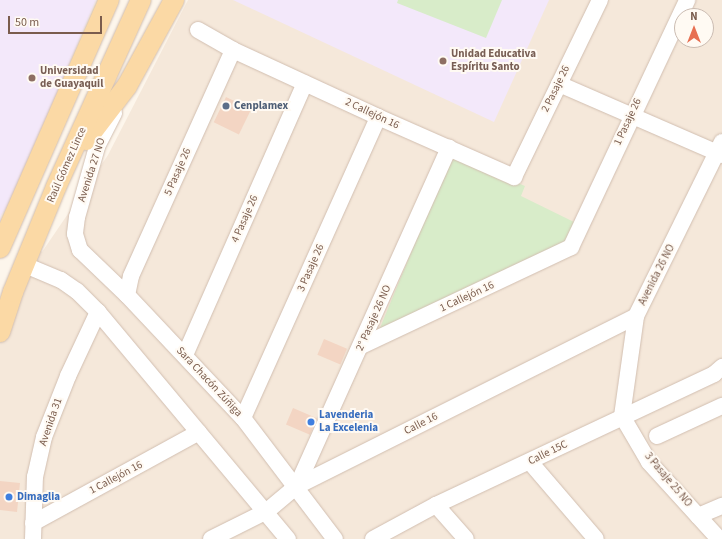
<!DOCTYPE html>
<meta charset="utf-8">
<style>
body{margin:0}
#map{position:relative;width:722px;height:539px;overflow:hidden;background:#fdf6ec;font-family:"Source Sans 3",sans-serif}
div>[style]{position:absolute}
.residential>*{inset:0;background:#f5e8da}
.education>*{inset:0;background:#f3e8fa}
.green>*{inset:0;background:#d8ecc9}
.building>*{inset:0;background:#f3d5c3;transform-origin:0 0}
.roads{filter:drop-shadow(0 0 1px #d1beb0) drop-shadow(0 0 1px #d1beb0)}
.minor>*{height:16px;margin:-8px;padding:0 8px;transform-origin:8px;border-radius:8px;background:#fff}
.major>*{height:20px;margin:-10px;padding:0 10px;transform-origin:10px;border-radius:10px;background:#fbd9a5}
.dots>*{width:11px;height:11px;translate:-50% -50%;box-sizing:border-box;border:2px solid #fffaf3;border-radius:50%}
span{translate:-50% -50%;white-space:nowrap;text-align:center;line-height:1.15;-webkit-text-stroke:4px #fffaf3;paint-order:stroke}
.education-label{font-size:11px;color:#785e54;font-weight:700}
.left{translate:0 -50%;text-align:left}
.street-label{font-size:11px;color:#7a5c4d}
.service-label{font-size:11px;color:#4e5e75;font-weight:700}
.shop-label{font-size:11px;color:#366cbe;font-weight:700}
.north{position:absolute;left:674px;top:8px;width:40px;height:40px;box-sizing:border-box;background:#fffaf3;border:1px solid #cabbb1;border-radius:50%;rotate:0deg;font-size:11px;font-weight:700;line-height:16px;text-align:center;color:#7a5c4d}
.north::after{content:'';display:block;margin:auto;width:14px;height:18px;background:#e76f51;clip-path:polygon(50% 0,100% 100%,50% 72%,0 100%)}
.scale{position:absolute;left:8px;top:16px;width:94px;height:18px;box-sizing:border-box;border:2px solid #7a5c4d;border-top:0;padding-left:5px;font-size:12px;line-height:14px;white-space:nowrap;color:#7a5c4d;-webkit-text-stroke:3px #fffaf3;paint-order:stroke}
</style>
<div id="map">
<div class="residential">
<i style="clip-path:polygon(evenodd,188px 0,722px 0,722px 539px,0 539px,0 314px,26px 236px,42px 252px,108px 155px,188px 0,682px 16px,706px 16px,706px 40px,682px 40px,682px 16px)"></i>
</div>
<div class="education">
<i style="clip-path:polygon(0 0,96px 0,33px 150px,11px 201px,1px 216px,0 230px)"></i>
<i style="clip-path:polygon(233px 0,549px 0,494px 122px)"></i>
</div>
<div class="green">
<i style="clip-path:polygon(398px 0,502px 0,486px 38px,397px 3px)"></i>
<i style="clip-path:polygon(451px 156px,525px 186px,521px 196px,574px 222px,569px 241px,377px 335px)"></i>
</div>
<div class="building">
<i style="left:226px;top:97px;width:28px;height:28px;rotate:26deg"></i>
<i style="left:324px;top:339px;width:25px;height:17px;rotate:23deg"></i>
<i style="left:293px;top:408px;width:26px;height:18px;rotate:23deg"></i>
<i style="clip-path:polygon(0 481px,20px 483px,17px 512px,0 510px)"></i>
</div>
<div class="roads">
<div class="minor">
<i style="left:198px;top:30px;width:40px;rotate:29.7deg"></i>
<i style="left:233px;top:50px;width:160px;rotate:24.8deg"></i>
<i style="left:378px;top:117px;width:149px;rotate:23.8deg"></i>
<i style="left:514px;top:177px;width:197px;rotate:-64.1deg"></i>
<i style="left:559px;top:84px;width:178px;rotate:23.5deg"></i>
<i style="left:114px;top:113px;width:38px;rotate:117deg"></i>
<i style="left:97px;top:147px;width:73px;rotate:105.9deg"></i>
<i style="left:77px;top:217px;width:17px;rotate:97deg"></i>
<i style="left:75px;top:234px;width:17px;rotate:73deg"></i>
<i style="left:80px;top:250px;width:65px;rotate:43.8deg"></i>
<i style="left:127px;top:295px;width:169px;rotate:46.7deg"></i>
<i style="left:243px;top:418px;width:152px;rotate:52.8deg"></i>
<i style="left:25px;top:265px;width:39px;rotate:23deg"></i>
<i style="left:61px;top:280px;width:19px;rotate:35deg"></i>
<i style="left:77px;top:291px;width:30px;rotate:45deg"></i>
<i style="left:98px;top:312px;width:296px;rotate:50.1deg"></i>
<i style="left:127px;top:295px;width:19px;rotate:-78deg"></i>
<i style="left:131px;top:276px;width:248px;rotate:-65.7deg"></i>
<i style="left:361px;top:346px;width:232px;rotate:-25.2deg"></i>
<i style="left:571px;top:247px;width:273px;rotate:-64.8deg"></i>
<i style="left:185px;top:355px;width:297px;rotate:-66.2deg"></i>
<i style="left:243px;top:418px;width:330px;rotate:-65.8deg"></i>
<i style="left:657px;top:436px;width:72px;rotate:-24.8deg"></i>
<i style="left:530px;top:462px;width:101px;rotate:49.4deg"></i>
<i style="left:297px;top:486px;width:371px;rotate:-65.8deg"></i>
<i style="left:436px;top:505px;width:45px;rotate:48.6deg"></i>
<i style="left:698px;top:516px;width:26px;rotate:-23deg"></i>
<i style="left:33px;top:523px;width:189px;rotate:-28.7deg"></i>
<i style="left:33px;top:539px;width:62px;rotate:-88.2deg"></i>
<i style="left:35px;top:477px;width:41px;rotate:-77.3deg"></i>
<i style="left:44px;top:437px;width:66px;rotate:-68.5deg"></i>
<i style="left:68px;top:376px;width:71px;rotate:-64.9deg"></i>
<i style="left:211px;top:539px;width:63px;rotate:-26.6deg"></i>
<i style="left:267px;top:511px;width:39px;rotate:-40deg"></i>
<i style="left:297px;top:486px;width:379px;rotate:-26.6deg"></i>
<i style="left:373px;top:539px;width:72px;rotate:-28.4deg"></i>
<i style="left:436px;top:505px;width:307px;rotate:-25.2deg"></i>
<i style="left:714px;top:374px;width:11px;rotate:-41deg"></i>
<i style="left:719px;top:539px;width:104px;rotate:-132.3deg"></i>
<i style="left:649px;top:462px;width:53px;rotate:-120.4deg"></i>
<i style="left:622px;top:416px;width:101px;rotate:-82deg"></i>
<i style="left:636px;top:316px;width:194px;rotate:-63.7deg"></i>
</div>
<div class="major">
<i style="left:86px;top:140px;width:68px;rotate:-52.8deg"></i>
<i style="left:127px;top:86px;width:98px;rotate:-61.3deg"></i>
<i style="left:0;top:248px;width:271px;rotate:-66.3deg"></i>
<i style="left:0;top:332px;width:42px;rotate:-72deg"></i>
<i style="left:13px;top:292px;width:113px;rotate:-67.7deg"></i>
<i style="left:56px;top:187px;width:205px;rotate:-65.6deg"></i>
</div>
</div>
<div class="dots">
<i style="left:443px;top:61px;background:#8d6e63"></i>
<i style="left:32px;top:78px;background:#8d6e63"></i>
<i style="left:226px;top:106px;background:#5c6f8a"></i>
<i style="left:311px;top:422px;background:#3f7fe0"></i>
<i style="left:9px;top:497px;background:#3f7fe0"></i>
</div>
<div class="education-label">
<span class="left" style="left:451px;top:61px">Unidad Educativa<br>Espíritu Santo</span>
<span class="left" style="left:40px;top:78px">Universidad<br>de Guayaquil</span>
</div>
<div class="street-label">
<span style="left:556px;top:89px;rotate:-64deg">2 Pasaje 26</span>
<span style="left:372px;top:114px;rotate:25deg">2 Callejón 16</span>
<span style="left:628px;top:122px;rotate:-65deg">1 Pasaje 26</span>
<span style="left:67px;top:165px;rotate:-66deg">Raúl Gómez Lince</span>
<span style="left:92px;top:170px;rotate:-72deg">Avenida 27 NO</span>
<span style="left:178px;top:172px;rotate:-66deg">5 Pasaje 26</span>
<span style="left:245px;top:219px;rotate:-66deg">4 Pasaje 26</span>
<span style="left:311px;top:268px;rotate:-66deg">3 Pasaje 26</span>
<span style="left:657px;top:275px;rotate:-63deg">Avenida 26 NO</span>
<span style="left:467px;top:297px;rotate:-25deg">1 Callejón 16</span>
<span style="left:374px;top:318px;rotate:-66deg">2° Pasaje 26 NO</span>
<span style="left:209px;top:382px;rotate:47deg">Sara Chacón Zúñiga</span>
<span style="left:51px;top:422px;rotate:-71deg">Avenida 31</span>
<span style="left:421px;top:424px;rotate:-27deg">Calle 16</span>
<span style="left:548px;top:453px;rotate:-26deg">Calle 15C</span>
<span style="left:116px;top:478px;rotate:-28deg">1 Callejón 16</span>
<span style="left:668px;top:480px;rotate:50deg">3 Pasaje 25 NO</span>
</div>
<div class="service-label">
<span class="left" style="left:234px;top:106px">Cenplamex</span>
</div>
<div class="shop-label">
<span class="left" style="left:319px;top:422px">Lavenderia<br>La Excelenia</span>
<span class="left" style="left:17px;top:497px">Dimaglia</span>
</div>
<div class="north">N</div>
<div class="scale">50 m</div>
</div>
